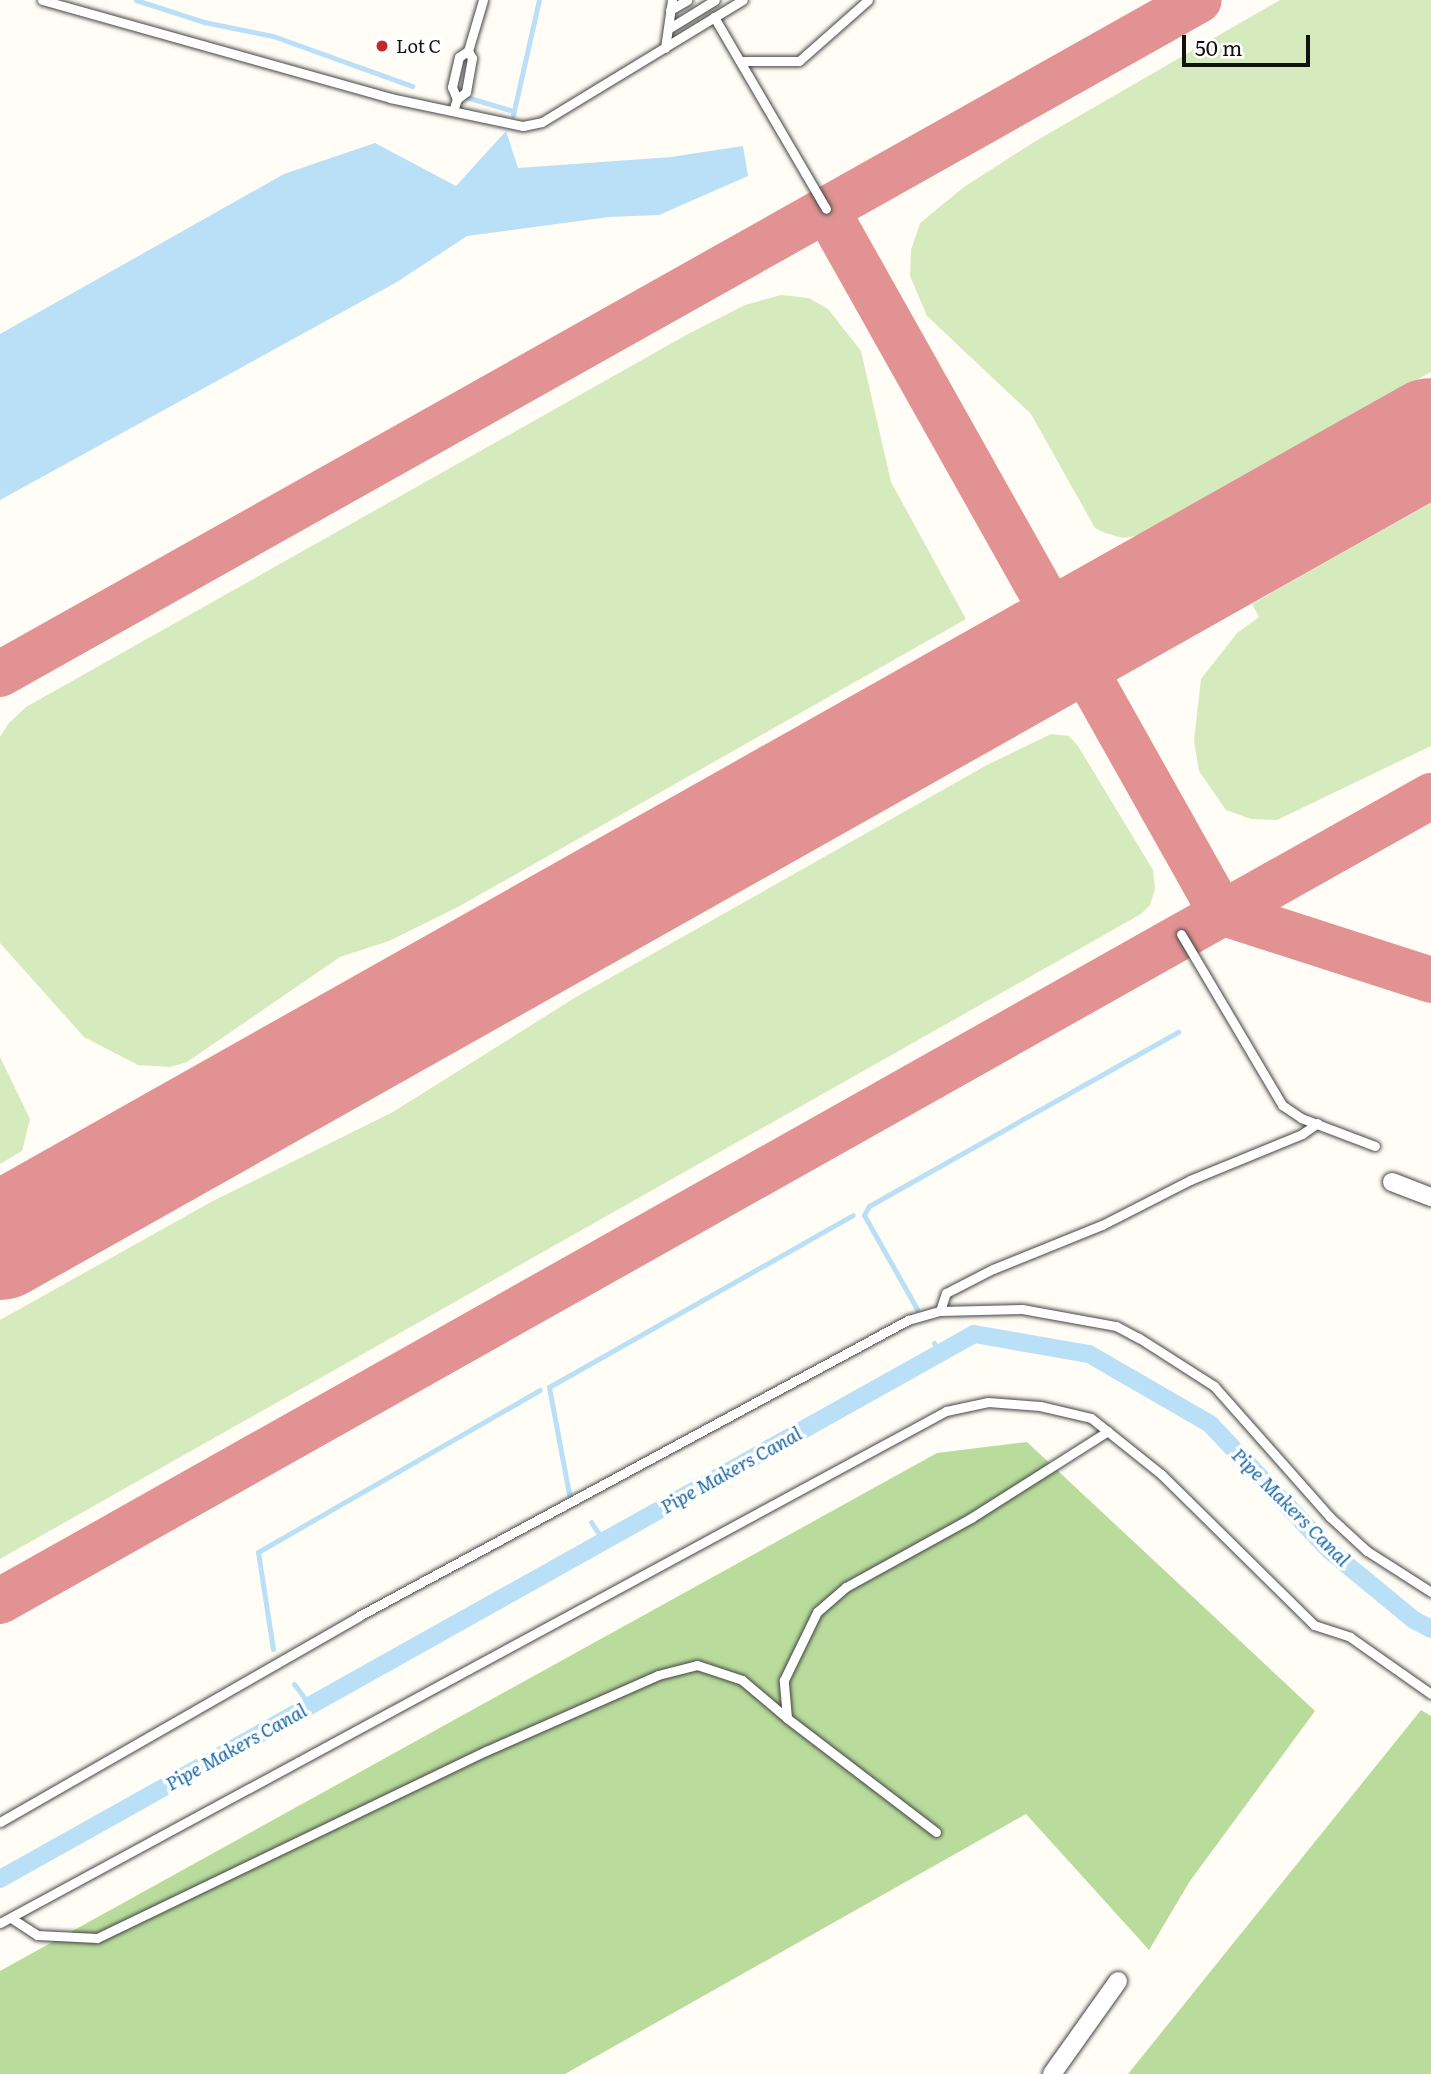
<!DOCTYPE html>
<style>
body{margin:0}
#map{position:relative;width:1431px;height:2074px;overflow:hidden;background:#fffdf5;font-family:Literata,serif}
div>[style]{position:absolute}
.green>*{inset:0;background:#d5ebbd}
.forest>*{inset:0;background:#b9dc9c}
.water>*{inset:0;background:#b9e0f7}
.stream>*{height:5px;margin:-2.5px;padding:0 2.5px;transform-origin:2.5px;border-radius:2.5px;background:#b9e0f7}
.canal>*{height:18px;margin:-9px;padding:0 9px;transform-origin:9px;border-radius:9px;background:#b9e0f7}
.taxiway>*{height:46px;margin:-23px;padding:0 23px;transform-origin:23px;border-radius:23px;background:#e29292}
.runway>*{height:116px;margin:-58px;padding:0 58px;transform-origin:58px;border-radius:58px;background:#e29292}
.roads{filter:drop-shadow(0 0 2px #444) drop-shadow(0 0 2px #444)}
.service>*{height:9px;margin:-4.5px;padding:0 4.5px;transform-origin:4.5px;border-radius:4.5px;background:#fff}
.minor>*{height:18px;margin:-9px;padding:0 9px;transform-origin:9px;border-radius:9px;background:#fff}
.dots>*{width:19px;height:19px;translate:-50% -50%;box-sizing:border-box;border:4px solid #fff;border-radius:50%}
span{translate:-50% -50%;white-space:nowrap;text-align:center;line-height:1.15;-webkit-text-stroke:7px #fff;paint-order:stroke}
.poi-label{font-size:18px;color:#111}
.left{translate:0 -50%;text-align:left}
.water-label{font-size:19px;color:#1768a6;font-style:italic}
.scale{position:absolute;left:1182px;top:35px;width:128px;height:32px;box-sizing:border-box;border:4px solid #111;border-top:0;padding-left:9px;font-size:21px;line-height:24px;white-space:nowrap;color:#111;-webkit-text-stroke:5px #fff;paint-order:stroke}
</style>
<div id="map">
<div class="green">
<i style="clip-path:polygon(1280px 0,1431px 0,1431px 372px,1141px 535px,1123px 538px,1105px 533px,1095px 528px,1031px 414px,927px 316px,910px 276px,911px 250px,920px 223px,964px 187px,1034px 142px)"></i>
<i style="clip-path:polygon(781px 295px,809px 298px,828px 309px,861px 351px,891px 482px,966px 619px,458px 907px,389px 941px,340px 957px,187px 1062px,170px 1067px,138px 1065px,84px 1037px,0 943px,0 737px,9px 723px,26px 707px,688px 334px,745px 305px)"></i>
<i style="clip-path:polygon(1431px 503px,1431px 746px,1277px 820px,1251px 819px,1226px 810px,1199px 771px,1194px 741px,1201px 679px,1237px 633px,1259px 617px,1252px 604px)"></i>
<i style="clip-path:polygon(1051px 734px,1069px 736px,1078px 746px,1153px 870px,1155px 889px,1150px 905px,1141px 914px,0 1559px,0 1320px,211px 1202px,393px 1112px,576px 997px,987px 765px)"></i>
<i style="clip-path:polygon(0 1057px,30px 1119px,22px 1151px,0 1164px)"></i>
</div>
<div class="forest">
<i style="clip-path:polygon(1027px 1442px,1315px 1711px,1190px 1881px,1149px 1950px,1026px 1814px,565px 2074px,0 2074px,0 1971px,937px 1453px)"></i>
<i style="clip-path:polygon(1421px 1710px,1431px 1716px,1431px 2074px,1128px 2074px)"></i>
</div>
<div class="water">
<i style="clip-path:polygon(506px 131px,518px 168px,671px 157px,743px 146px,748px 176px,659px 215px,609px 217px,467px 236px,397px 282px,0 500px,0 334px,284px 174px,375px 143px,456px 186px)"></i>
</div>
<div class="stream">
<i style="left:136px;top:0;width:71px;rotate:17.9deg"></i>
<i style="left:204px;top:22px;width:70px;rotate:11.5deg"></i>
<i style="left:273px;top:36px;width:148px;rotate:19.8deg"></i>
<i style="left:463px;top:96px;width:52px;rotate:16.7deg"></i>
<i style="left:513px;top:115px;width:118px;rotate:-77.3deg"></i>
<i style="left:917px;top:1309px;width:108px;rotate:-119.4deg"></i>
<i style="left:864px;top:1215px;width:10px;rotate:-61deg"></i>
<i style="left:869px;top:1206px;width:355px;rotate:-29.4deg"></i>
<i style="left:934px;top:1343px;width:12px;rotate:59deg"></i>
<i style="left:569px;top:1494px;width:109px;rotate:-100.6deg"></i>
<i style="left:549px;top:1387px;width:349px;rotate:-29.5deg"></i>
<i style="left:591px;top:1522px;width:22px;rotate:56deg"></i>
<i style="left:273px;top:1649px;width:98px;rotate:-98.8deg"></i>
<i style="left:258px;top:1552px;width:325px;rotate:-29.9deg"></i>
<i style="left:294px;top:1684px;width:25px;rotate:53deg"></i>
</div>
<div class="canal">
<i style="left:0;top:1879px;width:1116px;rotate:-29.23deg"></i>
<i style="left:974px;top:1334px;width:117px;rotate:9.9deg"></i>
<i style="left:1089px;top:1354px;width:140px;rotate:30deg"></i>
<i style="left:1210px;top:1424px;width:173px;rotate:46.6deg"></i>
<i style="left:1329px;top:1550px;width:110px;rotate:39.5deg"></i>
<i style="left:1414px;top:1620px;width:19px;rotate:28deg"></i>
</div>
<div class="taxiway">
<i style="left:826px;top:209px;width:806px;rotate:60.67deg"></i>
<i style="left:1221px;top:912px;width:221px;rotate:17.9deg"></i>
<i style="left:0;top:674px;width:1375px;rotate:-29.34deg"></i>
<i style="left:0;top:1601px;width:1642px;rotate:-29.36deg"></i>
</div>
<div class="runway">
<i style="left:0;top:1242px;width:1642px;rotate:-29.39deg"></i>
</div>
<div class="roads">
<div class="service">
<i style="left:42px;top:0;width:362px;rotate:15.7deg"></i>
<i style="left:390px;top:98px;width:136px;rotate:11.9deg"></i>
<i style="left:523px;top:126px;width:19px;rotate:-12deg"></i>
<i style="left:542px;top:122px;width:235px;rotate:-31.3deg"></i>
<i style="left:670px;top:10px;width:20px;rotate:-30deg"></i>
<i style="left:714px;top:17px;width:222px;rotate:59.7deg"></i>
<i style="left:668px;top:29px;width:55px;rotate:-31.7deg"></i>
<i style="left:665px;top:48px;width:49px;rotate:-81.7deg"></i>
<i style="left:740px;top:61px;width:59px"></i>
<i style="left:799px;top:61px;width:92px;rotate:-41.5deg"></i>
<i style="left:457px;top:99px;width:13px;rotate:-113deg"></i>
<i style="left:452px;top:87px;width:31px;rotate:-77deg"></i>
<i style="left:459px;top:57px;width:11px;rotate:-34deg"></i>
<i style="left:453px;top:111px;width:13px;rotate:-72deg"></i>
<i style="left:457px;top:99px;width:11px;rotate:-38deg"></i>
<i style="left:466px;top:92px;width:35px;rotate:-80deg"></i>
<i style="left:472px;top:58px;width:8px;rotate:-120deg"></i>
<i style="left:468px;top:51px;width:53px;rotate:-73.6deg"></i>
<i style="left:1181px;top:934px;width:199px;rotate:59.4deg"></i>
<i style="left:1282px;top:1105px;width:23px;rotate:34deg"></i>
<i style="left:1301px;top:1118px;width:79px;rotate:20.7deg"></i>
<i style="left:940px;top:1311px;width:19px;rotate:-72deg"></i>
<i style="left:946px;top:1293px;width:53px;rotate:-27.1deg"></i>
<i style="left:993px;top:1269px;width:118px;rotate:-22deg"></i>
<i style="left:1102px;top:1225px;width:99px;rotate:-27.1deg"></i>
<i style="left:1190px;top:1180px;width:121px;rotate:-22.3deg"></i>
<i style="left:1302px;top:1134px;width:19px;rotate:-35deg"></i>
<i style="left:0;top:1822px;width:414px;rotate:-29.8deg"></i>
<i style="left:359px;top:1616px;width:624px;rotate:-28.33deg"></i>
<i style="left:908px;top:1320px;width:33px;rotate:-16deg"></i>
<i style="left:940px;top:1311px;width:82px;rotate:-1.4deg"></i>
<i style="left:1022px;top:1309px;width:96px;rotate:10.3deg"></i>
<i style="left:1116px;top:1326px;width:26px;rotate:28deg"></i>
<i style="left:1139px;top:1338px;width:89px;rotate:32.6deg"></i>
<i style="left:1214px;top:1386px;width:175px;rotate:48.5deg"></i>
<i style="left:1330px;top:1517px;width:50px;rotate:42.6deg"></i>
<i style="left:1367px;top:1551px;width:76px;rotate:32.6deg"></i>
<i style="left:936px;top:1832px;width:188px;rotate:-142.6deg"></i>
<i style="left:787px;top:1718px;width:38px;rotate:-95deg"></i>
<i style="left:784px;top:1680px;width:76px;rotate:-64.1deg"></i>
<i style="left:817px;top:1612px;width:38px;rotate:-41deg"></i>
<i style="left:846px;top:1587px;width:143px;rotate:-28.9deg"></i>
<i style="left:971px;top:1518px;width:162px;rotate:-32.4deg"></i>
<i style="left:11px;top:1918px;width:31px;rotate:33deg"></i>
<i style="left:37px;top:1935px;width:60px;rotate:2.9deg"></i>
<i style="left:97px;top:1938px;width:432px;rotate:-25.7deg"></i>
<i style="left:486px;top:1751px;width:188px;rotate:-23.8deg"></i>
<i style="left:658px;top:1675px;width:40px;rotate:-14.4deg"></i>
<i style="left:697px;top:1665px;width:47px;rotate:18.4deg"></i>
<i style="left:742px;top:1680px;width:59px;rotate:40.2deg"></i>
<i style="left:0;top:1923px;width:1076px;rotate:-28.42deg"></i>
<i style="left:946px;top:1411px;width:43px;rotate:-12.1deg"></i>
<i style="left:988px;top:1402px;width:52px;rotate:4.4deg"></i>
<i style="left:1040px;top:1406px;width:52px;rotate:13.2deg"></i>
<i style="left:1091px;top:1418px;width:90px;rotate:38.7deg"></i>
<i style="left:1161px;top:1474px;width:215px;rotate:44.6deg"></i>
<i style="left:1314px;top:1625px;width:38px;rotate:18deg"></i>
<i style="left:1350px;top:1637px;width:99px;rotate:35.1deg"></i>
</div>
<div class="minor">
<i style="left:1392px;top:1182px;width:42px;rotate:21deg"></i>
<i style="left:1052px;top:2074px;width:114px;rotate:-54.6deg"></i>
</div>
</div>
<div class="dots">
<i style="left:382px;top:46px;background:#c4262e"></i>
</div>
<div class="poi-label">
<span class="left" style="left:396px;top:46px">Lot C</span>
</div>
<div class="water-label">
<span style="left:731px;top:1470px;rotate:-29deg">Pipe Makers Canal</span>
<span style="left:1291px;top:1507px;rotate:45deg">Pipe Makers Canal</span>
<span style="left:236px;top:1747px;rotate:-29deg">Pipe Makers Canal</span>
</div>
<div class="scale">50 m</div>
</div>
